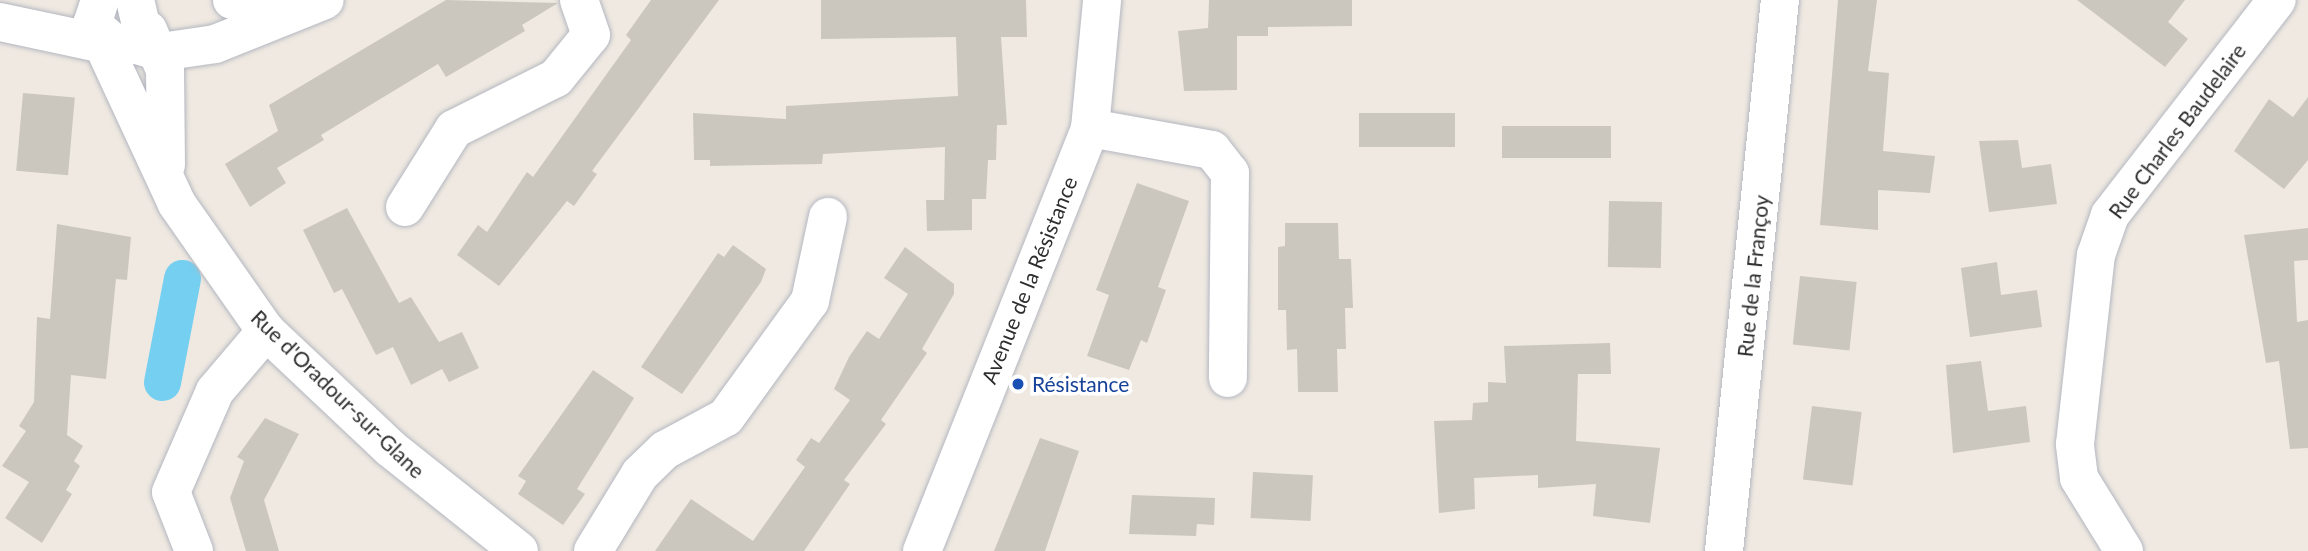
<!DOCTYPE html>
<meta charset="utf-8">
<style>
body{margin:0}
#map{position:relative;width:2308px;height:551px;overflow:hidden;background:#efe9e1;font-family:Lato,sans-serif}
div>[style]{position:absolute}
.canal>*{height:37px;margin:-18.5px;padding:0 18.5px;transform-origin:18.5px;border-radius:18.5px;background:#75cff0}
.building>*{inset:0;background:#cbc7bf;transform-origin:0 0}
.roads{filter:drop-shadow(0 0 2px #b4b7c1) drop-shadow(0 0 2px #b4b7c1)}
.minor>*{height:38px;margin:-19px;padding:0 19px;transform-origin:19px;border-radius:19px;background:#fff}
.dots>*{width:19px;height:19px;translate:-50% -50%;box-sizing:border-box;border:4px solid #fff;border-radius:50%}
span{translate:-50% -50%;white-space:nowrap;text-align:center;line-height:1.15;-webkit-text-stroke:7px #fff;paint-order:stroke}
.street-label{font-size:21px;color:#2e2e2e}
.transit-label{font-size:21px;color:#164399}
.left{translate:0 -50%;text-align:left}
</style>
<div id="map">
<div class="canal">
<i style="left:162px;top:382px;width:106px;rotate:-79.1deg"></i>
</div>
<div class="building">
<i style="clip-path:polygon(446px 0,558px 3px,522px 25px,525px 31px,446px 77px,438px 64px,321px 135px,324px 140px,277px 168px,286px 183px,250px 207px,225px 164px,278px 131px,269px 105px)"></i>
<i style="clip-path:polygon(651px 0,719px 0,592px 171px,597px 174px,574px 206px,567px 201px,499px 286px,457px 255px,478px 225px,487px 232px,527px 172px,533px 177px,631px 40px,626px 35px)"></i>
<i style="clip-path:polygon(821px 0,1026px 0,1027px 37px,1001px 37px,1007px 125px,997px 125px,996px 160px,988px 160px,986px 199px,972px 199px,972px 230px,927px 231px,926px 200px,944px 200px,945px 147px,823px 154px,822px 164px,710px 166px,710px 160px,694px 160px,693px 113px,786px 119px,786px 106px,958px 96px,956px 37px,821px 39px)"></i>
<i style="clip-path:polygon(1209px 0,1352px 0,1352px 26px,1268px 27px,1268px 36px,1237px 36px,1237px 90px,1184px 91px,1178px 31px,1208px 28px)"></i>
<i style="clip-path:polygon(1838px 0,1877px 0,1868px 71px,1889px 73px,1883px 151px,1935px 156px,1930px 193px,1878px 190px,1878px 230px,1820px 225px)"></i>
<i style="clip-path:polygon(2077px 0,2185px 0,2168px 22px,2188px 39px,2165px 67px)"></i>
<i style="left:23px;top:93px;width:52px;height:78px;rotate:5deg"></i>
<i style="clip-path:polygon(2308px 97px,2308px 160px,2284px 189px,2234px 151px,2269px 99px,2293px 117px)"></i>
<i style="left:1455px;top:113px;width:34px;height:96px;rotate:90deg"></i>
<i style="left:1611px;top:126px;width:32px;height:109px;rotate:90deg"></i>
<i style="clip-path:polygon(2018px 140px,2022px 168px,2051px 164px,2057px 204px,1989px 212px,1979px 141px)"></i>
<i style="clip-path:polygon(1137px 183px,1189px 201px,1158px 287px,1166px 290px,1147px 343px,1141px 340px,1129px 370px,1087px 356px,1109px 295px,1096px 290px)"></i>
<i style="left:1609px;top:201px;width:53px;height:66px;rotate:1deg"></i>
<i style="clip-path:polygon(347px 208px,399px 303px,411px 297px,439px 342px,462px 332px,479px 368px,449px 382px,442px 369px,411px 385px,393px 347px,376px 355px,342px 289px,334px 293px,303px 230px)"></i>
<i style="clip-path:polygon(1285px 223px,1338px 223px,1339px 259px,1351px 259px,1353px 308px,1345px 308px,1346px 349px,1337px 349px,1338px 392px,1298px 392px,1297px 349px,1287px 350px,1286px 310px,1278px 310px,1278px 247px,1285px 246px)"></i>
<i style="clip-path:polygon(57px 224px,131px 237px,127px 280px,116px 279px,106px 379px,71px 375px,67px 435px,83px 446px,74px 461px,80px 466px,66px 490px,72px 494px,42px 543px,5px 518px,29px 482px,2px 466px,26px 431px,19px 426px,34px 402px,37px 317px,50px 319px)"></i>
<i style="clip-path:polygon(2308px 228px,2308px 260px,2294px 261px,2297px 322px,2308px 320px,2308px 448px,2290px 449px,2279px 361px,2266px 363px,2244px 235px)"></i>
<i style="clip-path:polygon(733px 245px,766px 269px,761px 282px,682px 394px,641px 367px,718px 253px,724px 257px)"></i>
<i style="clip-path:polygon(905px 247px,954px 284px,954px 294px,922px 349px,927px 353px,881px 420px,886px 424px,844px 480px,850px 484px,804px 551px,655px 551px,691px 499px,753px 541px,805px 467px,796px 460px,811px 438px,819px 443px,850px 400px,834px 389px,849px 357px,867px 331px,879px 339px,908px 294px,884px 278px)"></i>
<i style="clip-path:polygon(1997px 262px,2001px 295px,2037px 290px,2042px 327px,1970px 337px,1961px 268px)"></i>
<i style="left:1800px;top:276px;width:57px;height:69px;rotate:6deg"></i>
<i style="clip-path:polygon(1610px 343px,1611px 374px,1578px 374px,1576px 441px,1660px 448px,1650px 523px,1593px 516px,1596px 484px,1538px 488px,1538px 475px,1474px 478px,1475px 509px,1439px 513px,1434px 421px,1472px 420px,1473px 403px,1488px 402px,1488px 382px,1506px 383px,1504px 346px)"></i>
<i style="clip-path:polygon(1981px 361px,1988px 411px,2026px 406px,2030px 442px,1953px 453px,1946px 365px)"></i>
<i style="clip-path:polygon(593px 370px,634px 398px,577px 489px,585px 494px,563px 525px,518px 494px,526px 481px,518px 476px)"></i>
<i style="left:1812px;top:406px;width:50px;height:74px;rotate:7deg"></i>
<i style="clip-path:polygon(265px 418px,299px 434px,264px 500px,279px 551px,246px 551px,230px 498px,244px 461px,237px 457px)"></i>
<i style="clip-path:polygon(1040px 438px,1079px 451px,1045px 551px,994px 551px)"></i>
<i style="left:1253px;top:472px;width:60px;height:46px;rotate:3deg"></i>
<i style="clip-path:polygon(1132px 495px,1215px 498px,1214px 525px,1197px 524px,1196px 536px,1129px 534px)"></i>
</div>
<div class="roads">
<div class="minor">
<i style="left:100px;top:0;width:25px;rotate:108deg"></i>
<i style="left:92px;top:24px;width:35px;rotate:41deg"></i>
<i style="left:118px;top:47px;width:15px;rotate:-11deg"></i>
<i style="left:133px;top:44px;width:17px;rotate:-57deg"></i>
<i style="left:142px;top:30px;width:31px;rotate:-103deg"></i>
<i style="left:232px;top:0;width:27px"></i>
<i style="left:0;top:22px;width:121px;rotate:12deg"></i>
<i style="left:148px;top:30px;width:43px;rotate:67deg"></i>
<i style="left:165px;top:70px;width:95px;rotate:89.4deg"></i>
<i style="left:99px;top:36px;width:185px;rotate:65.1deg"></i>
<i style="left:177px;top:204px;width:155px;rotate:55deg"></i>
<i style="left:266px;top:331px;width:170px;rotate:43.3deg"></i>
<i style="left:390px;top:448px;width:165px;rotate:38.6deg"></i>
<i style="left:133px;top:44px;width:29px;rotate:16deg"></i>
<i style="left:161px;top:52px;width:55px;rotate:-8.4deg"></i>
<i style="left:215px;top:44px;width:118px;rotate:-21.8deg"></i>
<i style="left:1090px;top:128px;width:124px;rotate:10.2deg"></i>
<i style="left:1212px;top:150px;width:29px;rotate:52deg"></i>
<i style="left:1230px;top:173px;width:205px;rotate:90.6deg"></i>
<i style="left:405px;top:207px;width:92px;rotate:-57.9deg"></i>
<i style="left:454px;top:129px;width:114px;rotate:-26.6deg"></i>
<i style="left:556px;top:78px;width:55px;rotate:-50.9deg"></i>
<i style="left:591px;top:35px;width:37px;rotate:-109deg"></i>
<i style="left:194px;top:551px;width:63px;rotate:-111.3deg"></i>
<i style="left:171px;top:492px;width:110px;rotate:-66.5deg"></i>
<i style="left:215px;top:391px;width:79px;rotate:-49.6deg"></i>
<i style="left:593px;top:551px;width:90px;rotate:-58.6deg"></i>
<i style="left:640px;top:474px;width:35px;rotate:-44deg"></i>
<i style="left:665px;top:450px;width:69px;rotate:-28.4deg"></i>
<i style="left:726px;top:417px;width:143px;rotate:-54.1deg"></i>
<i style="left:810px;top:301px;width:86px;rotate:-77.9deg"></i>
<i style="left:922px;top:551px;width:455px;rotate:-68.3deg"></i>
<i style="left:1090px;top:128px;width:129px;rotate:-84.6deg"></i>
<i style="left:1724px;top:551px;width:554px;rotate:-84.2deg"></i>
<i style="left:2124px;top:551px;width:86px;rotate:-121.7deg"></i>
<i style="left:2079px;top:478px;width:34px;rotate:-97deg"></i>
<i style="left:2075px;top:444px;width:190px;rotate:-83.7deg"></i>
<i style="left:2096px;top:255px;width:42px;rotate:-70.7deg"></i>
<i style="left:2110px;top:215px;width:272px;rotate:-52.2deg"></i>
</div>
</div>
<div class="dots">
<i style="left:1018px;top:384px;background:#1a4fb4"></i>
</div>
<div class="street-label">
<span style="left:2177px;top:131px;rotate:-53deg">Rue Charles Baudelaire</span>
<span style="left:1753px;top:276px;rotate:-84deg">Rue de la Françoy</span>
<span style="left:1029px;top:280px;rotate:-68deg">Avenue de la Résistance</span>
<span style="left:338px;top:394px;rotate:44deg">Rue d'Oradour-sur-Glane</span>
</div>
<div class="transit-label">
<span class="left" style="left:1032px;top:384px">Résistance</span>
</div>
</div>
